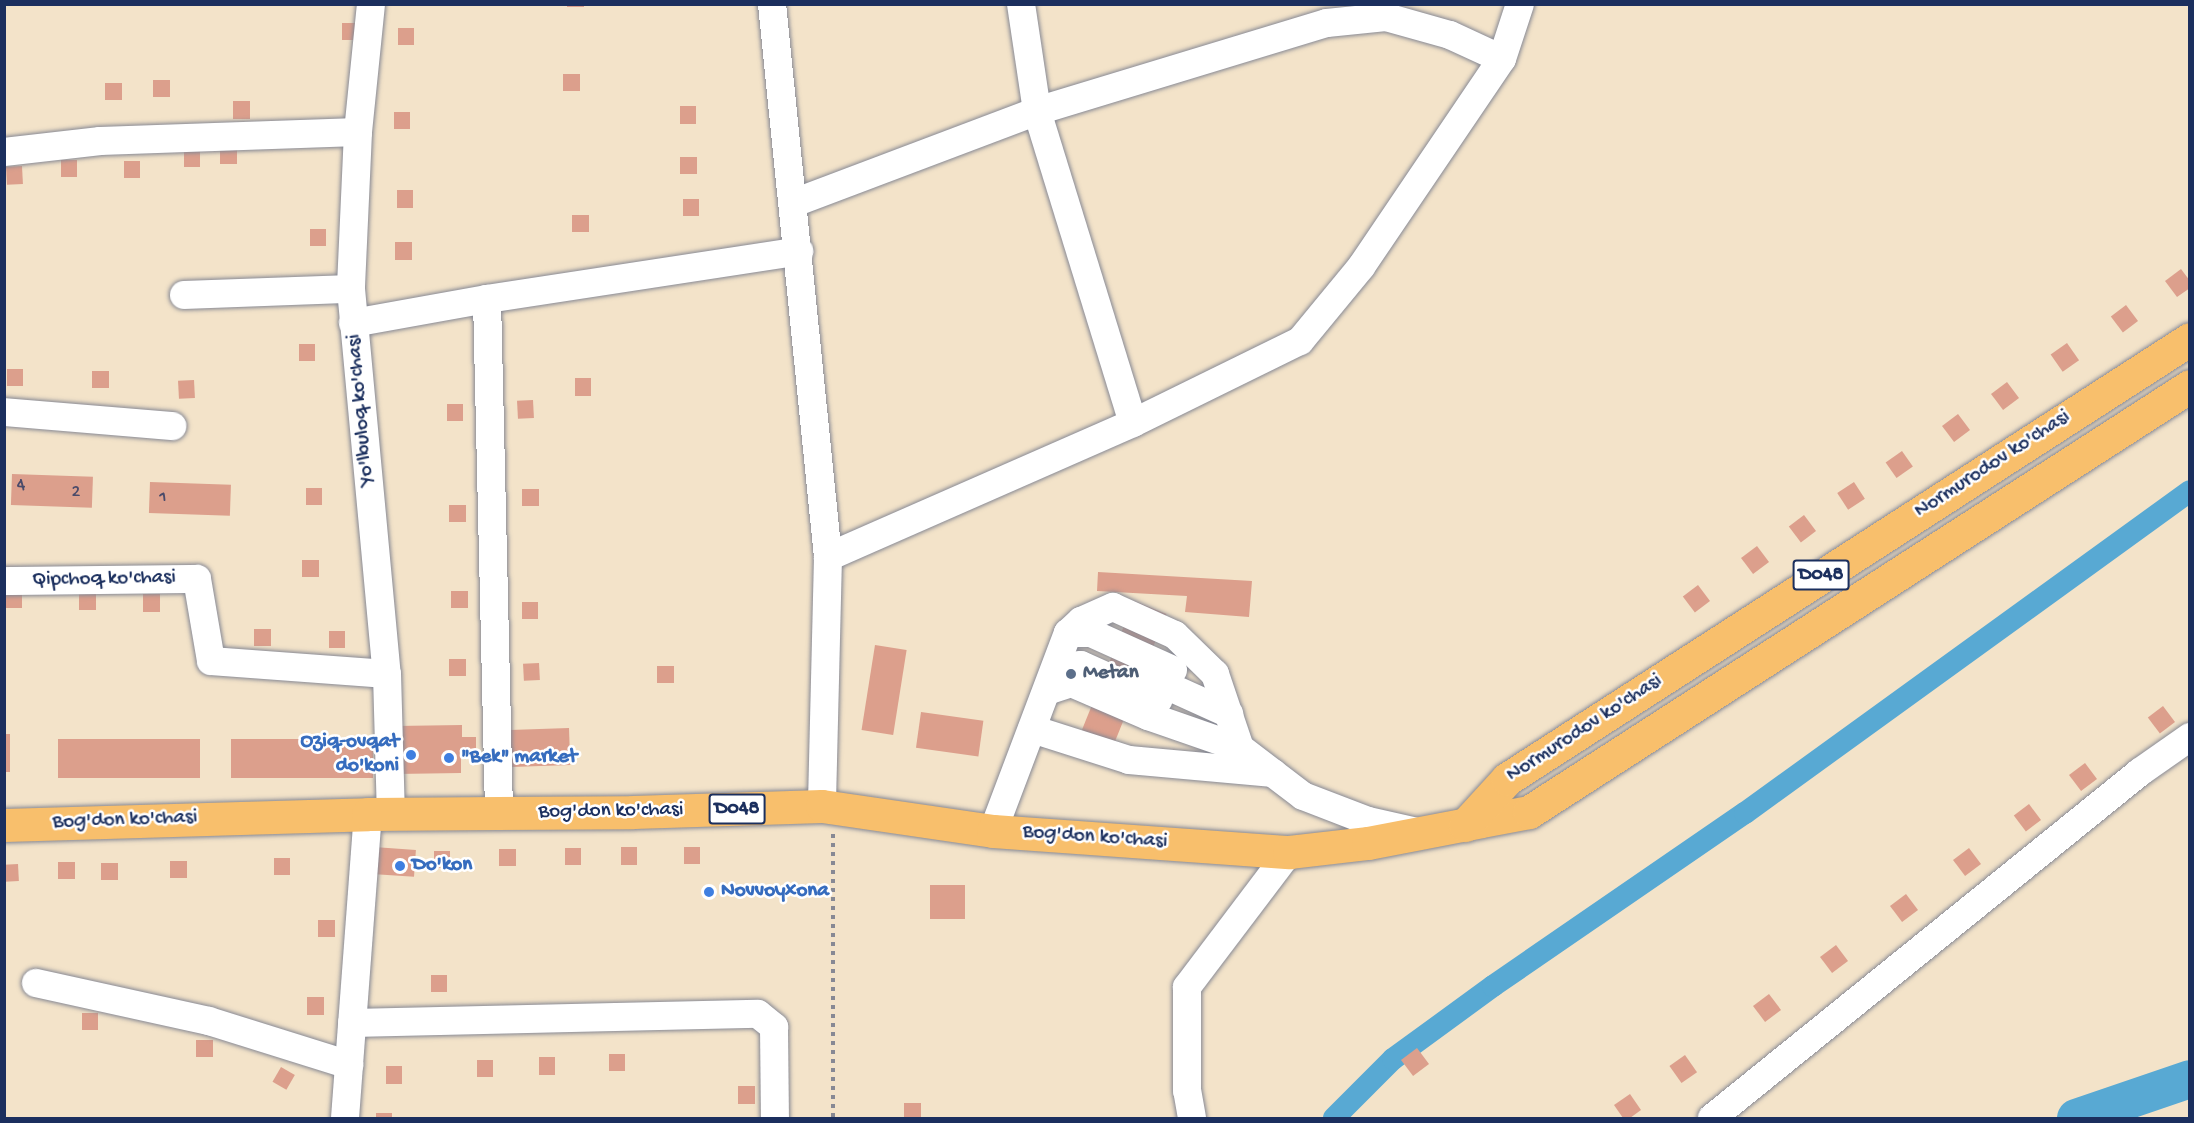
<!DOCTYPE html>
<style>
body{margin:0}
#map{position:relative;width:2194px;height:1123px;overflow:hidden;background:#f3e3c9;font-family:"Gochi Hand",sans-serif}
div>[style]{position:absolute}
.canal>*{height:22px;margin:-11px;padding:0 11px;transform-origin:11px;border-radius:11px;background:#58a9d3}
.river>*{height:38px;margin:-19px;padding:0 19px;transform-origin:19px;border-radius:19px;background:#58a9d3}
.building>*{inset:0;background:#dc9f8c;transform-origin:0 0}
.path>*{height:4px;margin-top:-2px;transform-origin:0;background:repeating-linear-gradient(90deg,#878994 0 4.5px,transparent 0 9px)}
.roads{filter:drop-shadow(0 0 2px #878994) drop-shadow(0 0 2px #878994)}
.minor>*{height:28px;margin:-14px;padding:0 14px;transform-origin:14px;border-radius:14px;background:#fff}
.major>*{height:33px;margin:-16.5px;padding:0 16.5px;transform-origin:16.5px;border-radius:16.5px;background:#f8bf6c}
.dots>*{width:16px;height:16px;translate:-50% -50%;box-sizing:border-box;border:3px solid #fff;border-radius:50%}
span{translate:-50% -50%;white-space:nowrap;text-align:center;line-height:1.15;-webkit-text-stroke:5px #fff;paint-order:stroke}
.number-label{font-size:18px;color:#4b4b6a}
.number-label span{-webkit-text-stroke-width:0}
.shield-label span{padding:2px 4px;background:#fff;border:2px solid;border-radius:4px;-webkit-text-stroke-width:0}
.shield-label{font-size:20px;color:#1b2f5e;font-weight:700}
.street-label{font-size:21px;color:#1b2f5e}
.service-label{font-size:21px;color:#4e5e75;font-weight:700}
.left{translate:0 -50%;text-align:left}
.shop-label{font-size:21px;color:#366cbe;font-weight:700}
.right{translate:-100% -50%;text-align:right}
.frame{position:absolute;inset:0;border:6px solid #1b2f5e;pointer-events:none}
</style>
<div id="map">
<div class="canal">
<i style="left:1334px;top:1118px;width:83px;rotate:-45deg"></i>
<i style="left:1393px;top:1059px;width:124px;rotate:-36.1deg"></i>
<i style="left:1493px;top:986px;width:306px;rotate:-34.5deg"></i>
<i style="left:1745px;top:813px;width:549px;rotate:-35.89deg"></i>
</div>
<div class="river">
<i style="left:2076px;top:1118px;width:120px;rotate:-18.9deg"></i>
</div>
<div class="building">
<i style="left:567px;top:4px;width:17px;height:3px"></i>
<i style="left:342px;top:23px;width:16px;height:17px"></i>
<i style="left:398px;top:28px;width:16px;height:17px"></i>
<i style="left:563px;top:74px;width:17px;height:17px"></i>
<i style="left:170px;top:80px;width:17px;height:17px;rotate:90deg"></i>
<i style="left:105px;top:83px;width:17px;height:17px"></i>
<i style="left:233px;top:101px;width:17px;height:18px"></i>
<i style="left:680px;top:106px;width:16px;height:18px"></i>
<i style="left:394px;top:112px;width:16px;height:17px"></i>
<i style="left:237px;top:147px;width:17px;height:17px;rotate:90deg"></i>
<i style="left:184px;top:150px;width:16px;height:17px"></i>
<i style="left:680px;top:157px;width:17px;height:17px"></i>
<i style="left:61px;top:160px;width:16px;height:17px"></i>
<i style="left:124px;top:161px;width:16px;height:17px"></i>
<i style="left:22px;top:166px;width:18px;height:16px;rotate:87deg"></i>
<i style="left:397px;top:190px;width:16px;height:18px"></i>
<i style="left:683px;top:199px;width:16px;height:17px"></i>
<i style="left:572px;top:215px;width:17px;height:17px"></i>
<i style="left:310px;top:229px;width:16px;height:17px"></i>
<i style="left:395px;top:242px;width:17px;height:18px"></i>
<i style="clip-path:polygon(2181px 269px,2190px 281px,2190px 288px,2177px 297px,2165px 281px)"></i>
<i style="left:2126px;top:305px;width:20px;height:19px;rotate:53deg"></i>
<i style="left:2067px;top:343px;width:21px;height:20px;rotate:55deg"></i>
<i style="left:299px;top:344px;width:16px;height:17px"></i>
<i style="left:7px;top:369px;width:16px;height:17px"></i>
<i style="left:92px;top:371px;width:17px;height:17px"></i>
<i style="left:575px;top:378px;width:16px;height:18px"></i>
<i style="left:194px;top:380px;width:18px;height:16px;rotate:87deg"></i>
<i style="left:2007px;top:382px;width:20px;height:20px;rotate:53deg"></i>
<i style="left:533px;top:400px;width:18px;height:16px;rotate:87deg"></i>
<i style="left:447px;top:404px;width:16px;height:17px"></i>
<i style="left:1958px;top:414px;width:20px;height:20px;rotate:53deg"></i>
<i style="left:1902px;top:451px;width:19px;height:20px;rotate:55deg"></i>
<i style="left:12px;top:474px;width:81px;height:31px;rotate:2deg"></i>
<i style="left:150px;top:482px;width:81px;height:31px;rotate:2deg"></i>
<i style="left:1854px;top:482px;width:20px;height:20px;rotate:57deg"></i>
<i style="left:306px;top:488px;width:16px;height:17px"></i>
<i style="left:522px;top:489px;width:17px;height:17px"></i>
<i style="left:449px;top:505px;width:17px;height:17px"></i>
<i style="left:1804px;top:515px;width:20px;height:19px;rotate:53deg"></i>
<i style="left:1757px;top:546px;width:20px;height:20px;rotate:53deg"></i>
<i style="left:302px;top:560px;width:17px;height:17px"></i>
<i style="clip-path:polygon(1098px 572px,1252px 581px,1249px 617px,1185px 612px,1187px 596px,1097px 591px)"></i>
<i style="left:1698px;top:585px;width:20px;height:19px;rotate:53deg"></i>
<i style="left:5px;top:591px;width:17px;height:17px"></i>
<i style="left:468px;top:591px;width:17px;height:17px;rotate:90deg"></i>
<i style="left:96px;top:592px;width:18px;height:17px;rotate:90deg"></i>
<i style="left:143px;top:594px;width:17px;height:18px"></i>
<i style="left:1134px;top:601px;width:35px;height:145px;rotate:22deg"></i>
<i style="left:522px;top:602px;width:16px;height:17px"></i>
<i style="left:254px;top:629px;width:17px;height:17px"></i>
<i style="left:329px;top:631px;width:16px;height:17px"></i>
<i style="left:875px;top:645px;width:32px;height:86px;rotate:9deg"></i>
<i style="left:449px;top:659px;width:17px;height:17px"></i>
<i style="left:539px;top:663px;width:17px;height:16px;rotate:87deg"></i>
<i style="left:657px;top:666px;width:17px;height:17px"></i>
<i style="left:2163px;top:706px;width:20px;height:19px;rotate:53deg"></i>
<i style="left:921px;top:712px;width:63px;height:36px;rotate:8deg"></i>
<i style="clip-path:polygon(462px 725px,462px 737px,476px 737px,476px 758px,461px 758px,461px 773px,396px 774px,396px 726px)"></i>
<i style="left:569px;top:728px;width:37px;height:59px;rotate:88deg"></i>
<i style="left:4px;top:734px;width:6px;height:38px"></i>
<i style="left:200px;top:739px;width:39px;height:142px;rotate:90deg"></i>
<i style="left:231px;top:739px;width:142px;height:39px"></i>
<i style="left:2085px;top:763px;width:20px;height:20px;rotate:53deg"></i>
<i style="left:2029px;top:804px;width:20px;height:19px;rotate:53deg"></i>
<i style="left:374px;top:847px;width:42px;height:27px;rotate:4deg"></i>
<i style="left:621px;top:847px;width:16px;height:18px"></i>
<i style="left:684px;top:847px;width:16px;height:17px"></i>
<i style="left:581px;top:848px;width:17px;height:16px;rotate:90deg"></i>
<i style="left:1969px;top:848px;width:20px;height:20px;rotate:53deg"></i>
<i style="left:516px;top:849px;width:17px;height:17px;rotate:90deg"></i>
<i style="left:434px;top:851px;width:16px;height:17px"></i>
<i style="left:290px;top:858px;width:17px;height:16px;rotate:90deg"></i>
<i style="left:170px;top:861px;width:17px;height:17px"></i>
<i style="left:75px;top:862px;width:17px;height:17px;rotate:90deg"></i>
<i style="left:118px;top:863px;width:17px;height:17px;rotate:90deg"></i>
<i style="left:18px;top:864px;width:17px;height:14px;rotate:87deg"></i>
<i style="left:930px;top:885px;width:35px;height:34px"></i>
<i style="left:1906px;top:894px;width:20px;height:20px;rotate:53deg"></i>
<i style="left:318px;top:920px;width:17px;height:17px"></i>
<i style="left:1836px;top:945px;width:20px;height:20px;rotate:53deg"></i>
<i style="left:447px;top:975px;width:17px;height:16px;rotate:90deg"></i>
<i style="left:1769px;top:994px;width:20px;height:20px;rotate:53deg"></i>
<i style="left:324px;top:997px;width:18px;height:17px;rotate:90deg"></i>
<i style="left:82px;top:1013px;width:16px;height:17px"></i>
<i style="left:196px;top:1040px;width:17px;height:17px"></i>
<i style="left:1417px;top:1048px;width:20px;height:20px;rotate:53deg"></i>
<i style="left:609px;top:1054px;width:16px;height:17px"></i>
<i style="left:1685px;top:1055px;width:21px;height:19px;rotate:55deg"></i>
<i style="left:555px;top:1057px;width:18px;height:16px;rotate:90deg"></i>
<i style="left:477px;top:1060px;width:16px;height:17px"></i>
<i style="left:386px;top:1066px;width:16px;height:18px"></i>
<i style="left:281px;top:1067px;width:16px;height:17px;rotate:30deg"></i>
<i style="left:755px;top:1086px;width:18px;height:17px;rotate:90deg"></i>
<i style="clip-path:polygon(1630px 1094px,1641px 1110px,1630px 1118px,1623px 1118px,1614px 1105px)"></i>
<i style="left:904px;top:1103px;width:17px;height:15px"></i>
<i style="left:376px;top:1113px;width:16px;height:5px"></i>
</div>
<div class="path">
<i style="left:833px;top:834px;width:284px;rotate:90deg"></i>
</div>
<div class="roads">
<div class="minor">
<i style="left:371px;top:4px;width:129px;rotate:95.8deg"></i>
<i style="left:358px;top:132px;width:157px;rotate:92.6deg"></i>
<i style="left:351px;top:289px;width:387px;rotate:84.7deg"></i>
<i style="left:387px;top:674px;width:142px;rotate:88.4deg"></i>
<i style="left:772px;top:4px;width:556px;rotate:84.22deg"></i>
<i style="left:828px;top:557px;width:249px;rotate:91.4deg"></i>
<i style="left:1021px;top:4px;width:108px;rotate:81.5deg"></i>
<i style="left:1037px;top:111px;width:326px;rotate:72.9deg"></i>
<i style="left:4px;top:152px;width:97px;rotate:-6.5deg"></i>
<i style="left:100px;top:141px;width:258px;rotate:-2deg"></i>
<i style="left:794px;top:203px;width:260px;rotate:-20.7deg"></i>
<i style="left:1037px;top:111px;width:303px;rotate:-16.9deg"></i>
<i style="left:1327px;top:23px;width:59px;rotate:-5.8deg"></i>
<i style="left:1386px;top:17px;width:66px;rotate:15.7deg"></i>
<i style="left:1450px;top:35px;width:57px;rotate:24.8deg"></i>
<i style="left:184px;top:295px;width:167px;rotate:-2.1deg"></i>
<i style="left:487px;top:299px;width:514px;rotate:88.66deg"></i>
<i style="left:353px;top:323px;width:136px;rotate:-10.2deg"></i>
<i style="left:487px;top:299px;width:316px;rotate:-8.7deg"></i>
<i style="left:4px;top:412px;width:169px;rotate:4.8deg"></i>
<i style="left:828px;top:557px;width:333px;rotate:-23.7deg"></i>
<i style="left:1133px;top:423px;width:186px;rotate:-26.2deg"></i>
<i style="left:1300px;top:341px;width:96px;rotate:-50.5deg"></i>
<i style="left:1361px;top:267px;width:251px;rotate:-55.9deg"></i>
<i style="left:1502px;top:59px;width:58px;rotate:-71.9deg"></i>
<i style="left:4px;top:581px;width:193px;rotate:-0.6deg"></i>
<i style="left:197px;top:579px;width:83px;rotate:80.3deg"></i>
<i style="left:211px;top:661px;width:176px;rotate:4.2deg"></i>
<i style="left:1068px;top:633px;width:23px"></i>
<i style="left:1091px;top:633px;width:90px;rotate:24.3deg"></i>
<i style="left:1056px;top:668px;width:25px;rotate:-7deg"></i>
<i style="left:1081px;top:665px;width:85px;rotate:24.2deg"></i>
<i style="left:1141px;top:674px;width:97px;rotate:24.4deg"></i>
<i style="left:1047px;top:691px;width:25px;rotate:-18deg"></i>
<i style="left:1071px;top:683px;width:84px;rotate:23.2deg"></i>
<i style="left:1148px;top:716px;width:97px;rotate:19.2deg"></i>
<i style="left:1240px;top:748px;width:79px;rotate:37.3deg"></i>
<i style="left:1303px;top:796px;width:70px;rotate:21deg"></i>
<i style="left:1368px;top:821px;width:50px;rotate:12.7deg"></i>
<i style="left:1032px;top:729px;width:102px;rotate:17.7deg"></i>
<i style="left:1129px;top:760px;width:145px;rotate:5.2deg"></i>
<i style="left:993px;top:831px;width:212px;rotate:-69.3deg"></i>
<i style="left:1068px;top:633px;width:18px;rotate:-43deg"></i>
<i style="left:1081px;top:621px;width:35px;rotate:-24deg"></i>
<i style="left:1113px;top:607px;width:68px;rotate:24.3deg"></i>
<i style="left:1175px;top:635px;width:56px;rotate:44.3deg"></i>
<i style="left:1215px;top:674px;width:78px;rotate:71.3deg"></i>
<i style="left:36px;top:983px;width:177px;rotate:12.4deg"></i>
<i style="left:209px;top:1021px;width:147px;rotate:17.4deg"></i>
<i style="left:352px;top:1023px;width:406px;rotate:-1.3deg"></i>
<i style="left:758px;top:1014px;width:21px;rotate:39deg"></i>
<i style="left:774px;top:1027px;width:91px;rotate:89.4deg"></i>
<i style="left:345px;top:1118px;width:305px;rotate:-85.7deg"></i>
<i style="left:1192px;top:1118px;width:27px;rotate:-100deg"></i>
<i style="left:1187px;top:1091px;width:104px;rotate:-90deg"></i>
<i style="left:1187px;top:987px;width:169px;rotate:-52.9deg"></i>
<i style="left:1712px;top:1118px;width:550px;rotate:-38.95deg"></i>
<i style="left:2140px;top:772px;width:61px;rotate:-35deg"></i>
</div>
<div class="major">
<i style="left:4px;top:825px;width:364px;rotate:-1.7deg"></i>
<i style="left:368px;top:814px;width:265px;rotate:-0.4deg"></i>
<i style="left:633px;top:812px;width:189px;rotate:-1.8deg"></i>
<i style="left:822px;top:806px;width:173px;rotate:8.3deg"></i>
<i style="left:993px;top:831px;width:297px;rotate:4.1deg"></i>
<i style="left:1289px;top:852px;width:80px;rotate:-6.5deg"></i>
<i style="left:1368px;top:843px;width:164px;rotate:-10.9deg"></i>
<i style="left:1529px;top:812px;width:786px;rotate:-32.8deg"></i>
<i style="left:1465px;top:825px;width:62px;rotate:-47.6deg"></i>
<i style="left:1507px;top:779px;width:812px;rotate:-32.79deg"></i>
</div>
</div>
<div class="dots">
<i style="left:1071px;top:674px;background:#5c6f8a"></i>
<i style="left:411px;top:755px;background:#3f7fe0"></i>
<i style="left:449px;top:758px;background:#3f7fe0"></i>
<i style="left:400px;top:866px;background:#3f7fe0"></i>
<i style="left:709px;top:892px;background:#3f7fe0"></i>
</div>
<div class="number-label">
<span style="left:21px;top:486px">4</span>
<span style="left:76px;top:493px">2</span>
<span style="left:163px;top:498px">1</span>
</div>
<div class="shield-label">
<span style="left:1821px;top:575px">D048</span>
<span style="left:737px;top:809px">D048</span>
</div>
<div class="street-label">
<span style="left:362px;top:410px;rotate:-95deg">Yo'lbuloq ko'chasi</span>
<span style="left:1993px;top:465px;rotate:-33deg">Normurodov ko'chasi</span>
<span style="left:104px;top:580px;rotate:-1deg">Qipchoq ko'chasi</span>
<span style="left:1585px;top:729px;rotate:-33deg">Normurodov ko'chasi</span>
<span style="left:611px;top:812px;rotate:-1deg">Bog'don ko'chasi</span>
<span style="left:125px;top:821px;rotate:-2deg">Bog'don ko'chasi</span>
<span style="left:1095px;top:838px;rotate:4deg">Bog'don ko'chasi</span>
</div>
<div class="service-label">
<span class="left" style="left:1083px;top:674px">Metan</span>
</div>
<div class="shop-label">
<span class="right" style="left:399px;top:755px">Oziq-ovqat<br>do'koni</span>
<span class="left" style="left:461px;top:758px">"Bek" market</span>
<span class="left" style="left:412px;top:866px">Do'kon</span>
<span class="left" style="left:721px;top:892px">Novvoyxona</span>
</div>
<div class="frame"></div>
</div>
